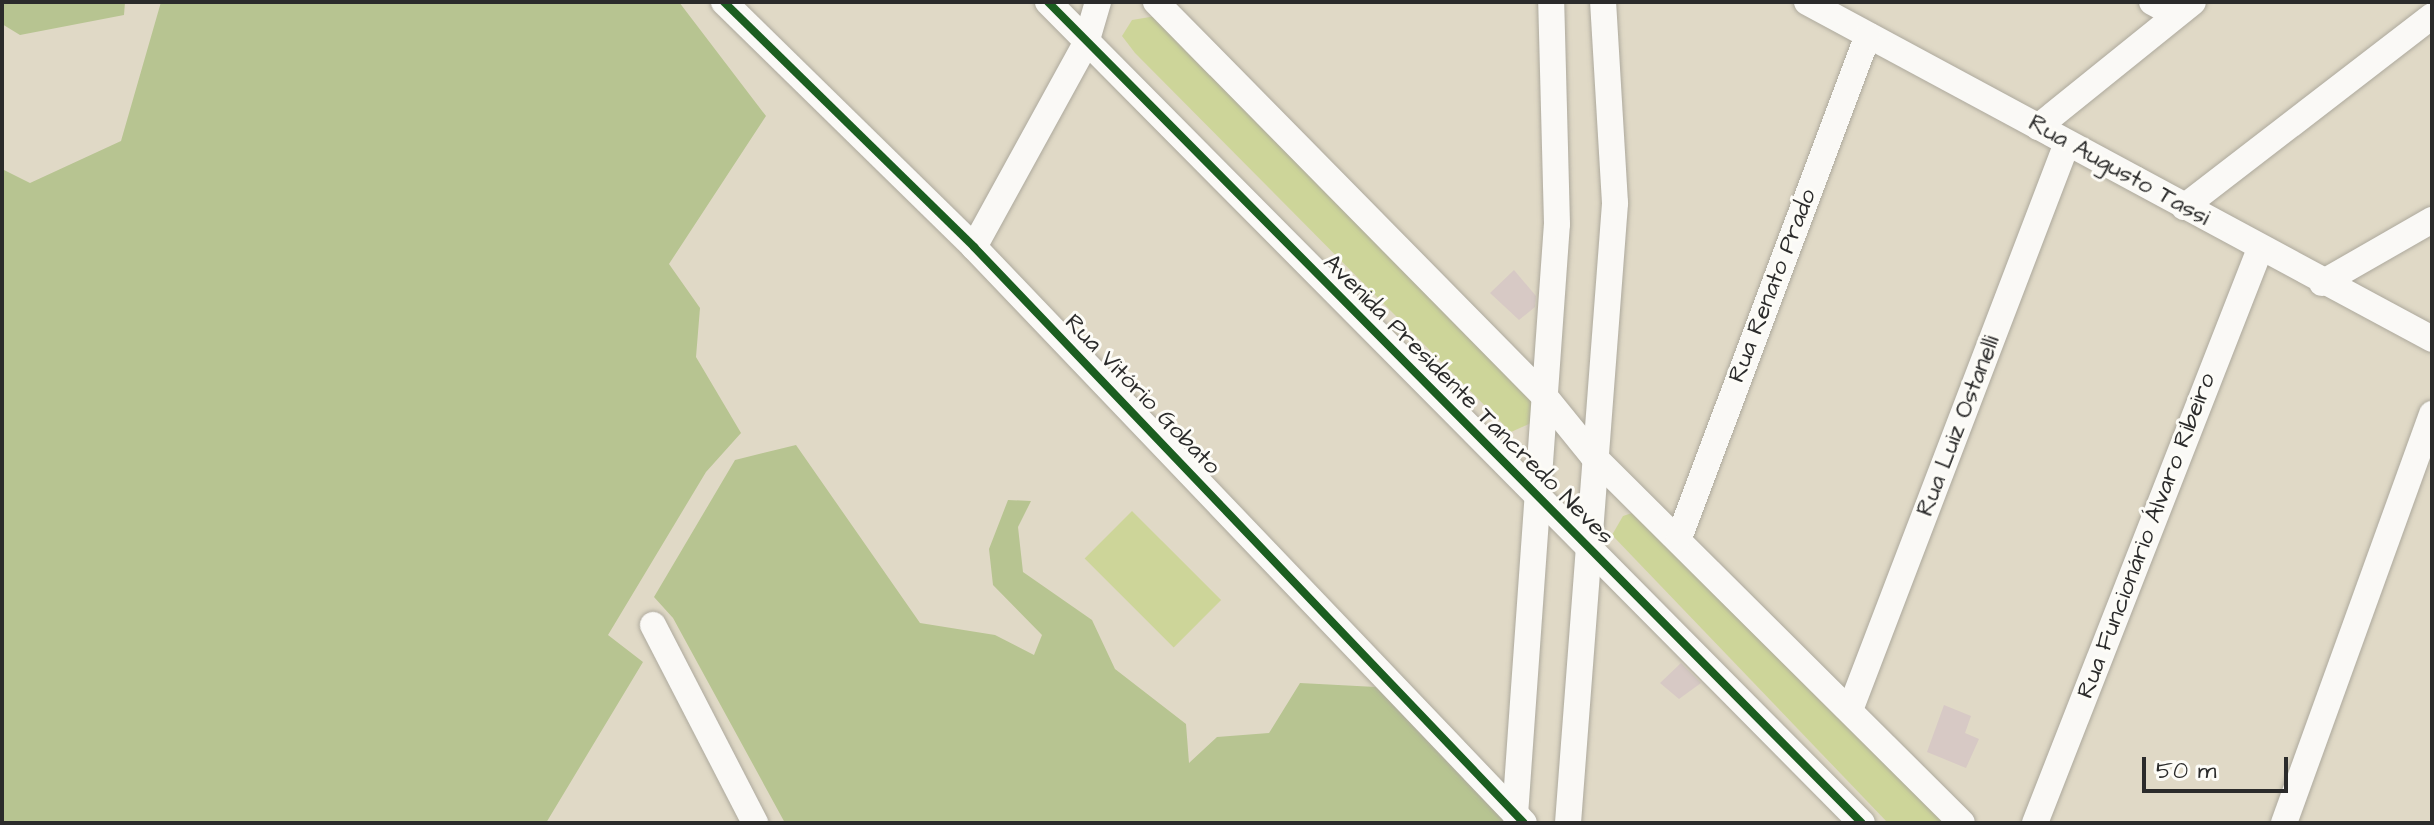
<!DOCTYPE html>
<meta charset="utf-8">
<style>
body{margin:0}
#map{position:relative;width:2434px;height:825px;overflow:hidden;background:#e0d9c6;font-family:"Architects Daughter",sans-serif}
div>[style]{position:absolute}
.green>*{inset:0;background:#cdd599;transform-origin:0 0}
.forest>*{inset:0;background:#b7c491}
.building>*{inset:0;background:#d7c9c5}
.roads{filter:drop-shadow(0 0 2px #ada99d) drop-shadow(0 0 2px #ada99d)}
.minor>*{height:26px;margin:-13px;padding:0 13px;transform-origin:13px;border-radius:13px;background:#faf9f6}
.cycleway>*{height:8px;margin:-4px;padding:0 4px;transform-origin:4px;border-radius:4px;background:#1b5e20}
span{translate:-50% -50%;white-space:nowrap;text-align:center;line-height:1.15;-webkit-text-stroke:6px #fdfcf7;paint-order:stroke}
.street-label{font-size:24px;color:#2b2b2b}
.frame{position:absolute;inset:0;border:4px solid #2b2b2b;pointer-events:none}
.scale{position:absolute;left:2142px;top:757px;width:146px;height:36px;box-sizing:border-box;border:4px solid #2b2b2b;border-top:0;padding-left:10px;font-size:24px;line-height:28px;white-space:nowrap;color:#2b2b2b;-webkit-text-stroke:6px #fdfcf7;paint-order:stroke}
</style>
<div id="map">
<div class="green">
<i style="clip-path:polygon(1156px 16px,1532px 396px,1531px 423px,1511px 432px,1135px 53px,1122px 36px,1132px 20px)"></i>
<i style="left:1132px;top:511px;width:126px;height:67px;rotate:45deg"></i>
<i style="clip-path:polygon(1638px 511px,1949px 823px,1888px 823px,1612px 535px,1623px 516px)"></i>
</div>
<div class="forest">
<i style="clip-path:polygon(2px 2px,125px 2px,124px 15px,20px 35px,2px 24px)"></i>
<i style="clip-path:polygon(161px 2px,679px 2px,766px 116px,669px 264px,700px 308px,696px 357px,741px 433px,706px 472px,608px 635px,643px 662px,546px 823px,2px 823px,2px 169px,30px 183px,121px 141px)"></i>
<i style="clip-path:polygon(796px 445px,920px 623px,995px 635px,1034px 655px,1042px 635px,993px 585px,989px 549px,1008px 500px,1031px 501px,1018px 527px,1023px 572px,1092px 620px,1115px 669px,1186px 724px,1189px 763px,1217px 737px,1269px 733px,1300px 683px,1376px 687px,1506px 823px,785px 823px,673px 618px,654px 597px,735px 460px)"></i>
</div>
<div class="building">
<i style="clip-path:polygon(1514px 270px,1536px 296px,1535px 307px,1519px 320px,1490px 293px)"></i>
<i style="clip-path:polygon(1681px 663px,1701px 683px,1679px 699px,1660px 683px)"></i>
<i style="clip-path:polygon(1944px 705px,1971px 716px,1965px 733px,1979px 739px,1966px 768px,1927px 752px)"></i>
</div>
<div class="roads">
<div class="minor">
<i style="left:724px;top:2px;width:350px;rotate:44.4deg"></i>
<i style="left:974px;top:247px;width:796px;rotate:46.32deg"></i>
<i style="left:1048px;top:2px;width:1156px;rotate:45.25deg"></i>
<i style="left:1156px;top:2px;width:556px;rotate:45.44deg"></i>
<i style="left:1546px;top:398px;width:75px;rotate:51deg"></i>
<i style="left:1593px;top:456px;width:520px;rotate:44.84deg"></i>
<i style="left:1807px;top:2px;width:710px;rotate:28.33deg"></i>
<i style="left:2152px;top:2px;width:27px;rotate:28deg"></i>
<i style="left:2038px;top:127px;width:199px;rotate:-38.9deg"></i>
<i style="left:2184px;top:207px;width:313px;rotate:-37.6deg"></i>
<i style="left:974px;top:247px;width:233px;rotate:-61.2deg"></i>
<i style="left:1086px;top:43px;width:43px;rotate:-73.7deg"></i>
<i style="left:2322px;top:283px;width:127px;rotate:-29.8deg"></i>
<i style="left:1679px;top:538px;width:537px;rotate:-69.41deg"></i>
<i style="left:653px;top:625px;width:223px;rotate:62.7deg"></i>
<i style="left:1850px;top:710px;width:607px;rotate:-69.06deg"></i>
<i style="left:1515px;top:815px;width:592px;rotate:-85.94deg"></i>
<i style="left:1557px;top:224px;width:222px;rotate:-91.5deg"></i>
<i style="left:1568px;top:823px;width:622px;rotate:-85.66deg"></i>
<i style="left:1615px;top:203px;width:201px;rotate:-93.4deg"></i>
<i style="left:2035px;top:823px;width:617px;rotate:-68.6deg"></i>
<i style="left:2284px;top:823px;width:435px;rotate:-70.1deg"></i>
</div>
</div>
<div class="cycleway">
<i style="left:724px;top:2px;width:350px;rotate:44.4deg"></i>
<i style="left:974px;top:247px;width:796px;rotate:46.32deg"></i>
<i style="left:1048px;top:2px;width:1156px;rotate:45.25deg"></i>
</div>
<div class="street-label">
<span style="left:2119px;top:171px;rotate:29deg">Rua Augusto Tassi</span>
<span style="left:1773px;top:286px;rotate:-69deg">Rua Renato Prado</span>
<span style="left:1142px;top:395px;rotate:46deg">Rua Vitório Gobato</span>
<span style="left:1468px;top:400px;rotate:45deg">Avenida Presidente Tancredo Neves</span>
<span style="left:1959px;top:426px;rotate:-69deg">Rua Luiz Ostanelli</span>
<span style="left:2147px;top:536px;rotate:-69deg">Rua Funcionário Álvaro Ribeiro</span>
</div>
<div class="frame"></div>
<div class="scale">50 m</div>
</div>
